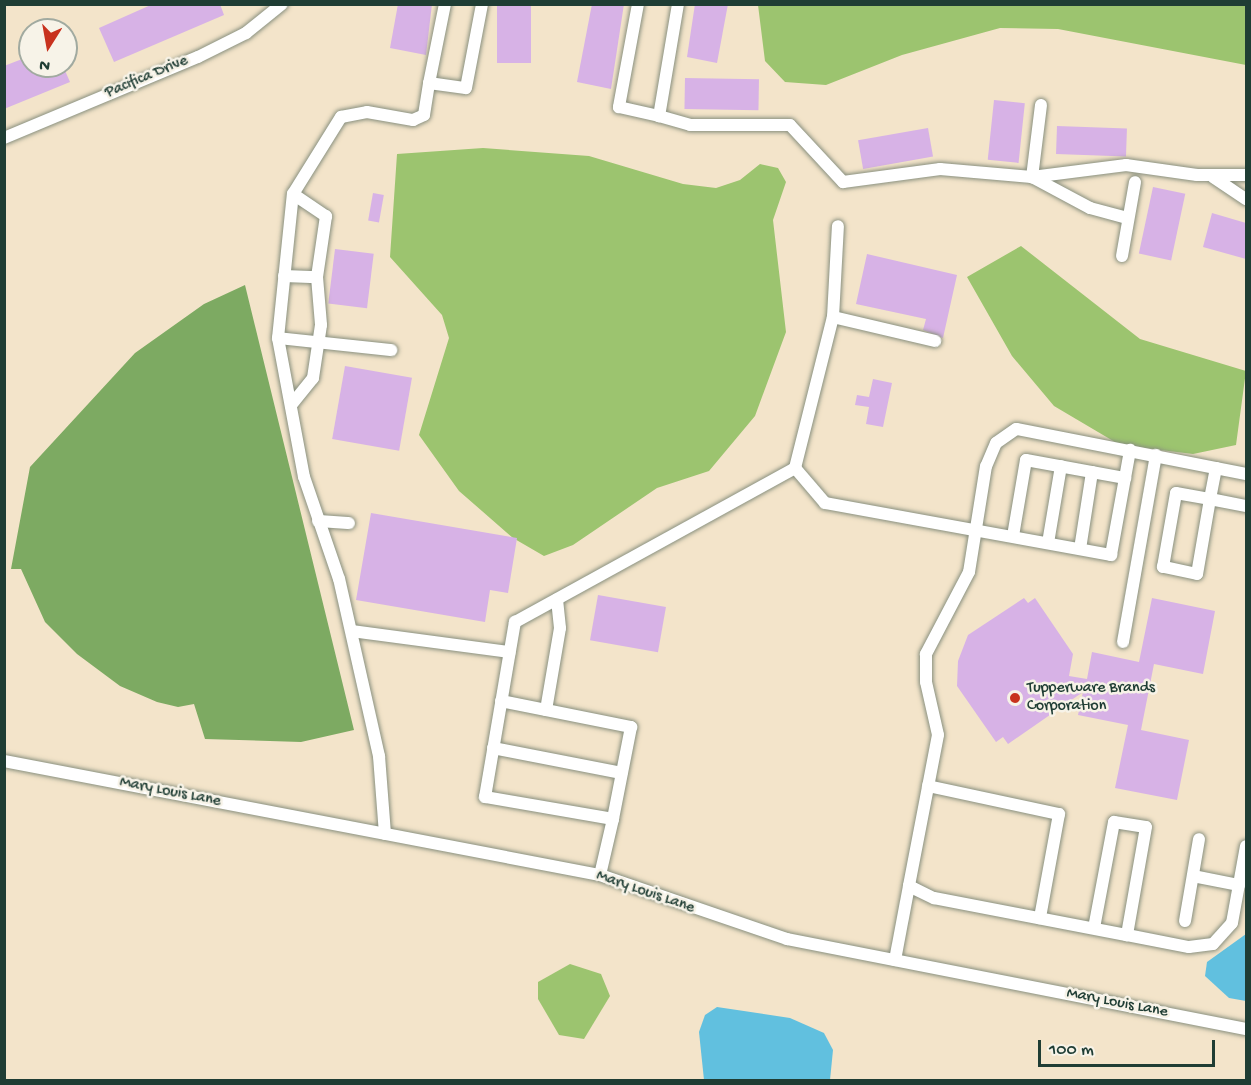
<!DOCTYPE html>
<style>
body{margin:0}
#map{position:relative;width:1251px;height:1085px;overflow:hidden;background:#f3e4ca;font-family:"Gochi Hand",sans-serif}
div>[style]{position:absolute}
.green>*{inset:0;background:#9cc46f}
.forest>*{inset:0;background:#7daa62}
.water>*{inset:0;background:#61c0df}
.building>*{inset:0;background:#d7b2e6;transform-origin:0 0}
.roads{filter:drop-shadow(0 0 2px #89907f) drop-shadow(0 0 2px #89907f)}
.minor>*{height:12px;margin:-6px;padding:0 6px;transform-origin:6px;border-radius:6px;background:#fff}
.dots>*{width:16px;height:16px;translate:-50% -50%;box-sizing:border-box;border:3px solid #f7f3e8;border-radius:50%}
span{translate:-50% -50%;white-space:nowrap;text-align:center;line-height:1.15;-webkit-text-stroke:5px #f7f3e8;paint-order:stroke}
.street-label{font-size:16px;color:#1f3d34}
.poi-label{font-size:16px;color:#1f3d34}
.left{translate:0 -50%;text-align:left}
.frame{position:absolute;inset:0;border:6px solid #1f3d34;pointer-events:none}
.north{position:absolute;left:18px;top:18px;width:60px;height:60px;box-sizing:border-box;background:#f7f3e8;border:2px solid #a1aaa0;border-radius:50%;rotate:191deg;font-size:16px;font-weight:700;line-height:24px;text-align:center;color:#1f3d34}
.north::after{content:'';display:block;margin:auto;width:21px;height:27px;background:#c8321e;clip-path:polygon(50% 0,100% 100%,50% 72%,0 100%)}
.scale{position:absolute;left:1038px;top:1040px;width:177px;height:27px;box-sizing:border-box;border:3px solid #1f3d34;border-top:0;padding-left:8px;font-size:18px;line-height:21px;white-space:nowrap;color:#1f3d34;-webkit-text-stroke:4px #f7f3e8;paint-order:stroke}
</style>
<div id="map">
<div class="green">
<i style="clip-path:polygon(758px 5px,1246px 5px,1246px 65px,1058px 29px,1000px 28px,902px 55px,826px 85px,785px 82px,765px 61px)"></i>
<i style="clip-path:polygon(483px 148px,589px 156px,683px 184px,716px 188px,740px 180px,760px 164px,778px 168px,786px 182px,773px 220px,786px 332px,755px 416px,709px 471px,657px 488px,573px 545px,544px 556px,513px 538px,459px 491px,419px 435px,449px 338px,442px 315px,390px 257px,397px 154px)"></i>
<i style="clip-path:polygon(1021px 246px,1140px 339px,1246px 371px,1236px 445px,1193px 454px,1120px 445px,1054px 406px,1012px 356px,967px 277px)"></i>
<i style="clip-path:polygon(570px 964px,601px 974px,610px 996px,584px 1039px,559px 1035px,538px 999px,538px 982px)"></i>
</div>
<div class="forest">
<i style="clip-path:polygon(245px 285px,354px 730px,301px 742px,205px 739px,194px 704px,178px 707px,157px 702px,120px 686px,77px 654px,45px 622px,21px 569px,11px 569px,30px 467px,135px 353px,204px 304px)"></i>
</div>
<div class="water">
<i style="clip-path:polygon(1246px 934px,1246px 1001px,1229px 998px,1205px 976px,1207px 962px)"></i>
<i style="clip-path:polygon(717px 1007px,790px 1018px,824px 1033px,833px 1050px,830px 1080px,704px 1080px,699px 1032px,705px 1015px)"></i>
</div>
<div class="building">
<i style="clip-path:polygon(153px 4px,220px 4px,224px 15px,114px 62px,99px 28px)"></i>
<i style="clip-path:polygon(398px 4px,432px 4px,426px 55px,390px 48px)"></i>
<i style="left:497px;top:4px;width:34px;height:59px"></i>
<i style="clip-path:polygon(592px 4px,624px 4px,611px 89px,577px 82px)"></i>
<i style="clip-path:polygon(695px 4px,728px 4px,717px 63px,687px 57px)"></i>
<i style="clip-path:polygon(30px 56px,30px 66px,63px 66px,70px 82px,4px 109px,4px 66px)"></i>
<i style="left:685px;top:78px;width:74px;height:31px;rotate:1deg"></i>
<i style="left:994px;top:100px;width:31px;height:60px;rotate:6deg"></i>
<i style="left:1057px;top:126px;width:70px;height:28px;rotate:2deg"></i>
<i style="left:928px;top:128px;width:29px;height:71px;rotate:80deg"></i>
<i style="left:1153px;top:187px;width:33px;height:68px;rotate:12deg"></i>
<i style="left:373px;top:193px;width:11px;height:28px;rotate:10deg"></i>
<i style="clip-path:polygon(1212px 213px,1246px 223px,1246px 259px,1203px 247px)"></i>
<i style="left:335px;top:249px;width:39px;height:55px;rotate:7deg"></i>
<i style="clip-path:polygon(867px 254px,957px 275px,943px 338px,923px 330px,926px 319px,856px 304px)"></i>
<i style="left:345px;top:366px;width:68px;height:74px;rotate:10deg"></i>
<i style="clip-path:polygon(873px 379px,892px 383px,883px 427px,866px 424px,869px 407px,855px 405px,857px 395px,869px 397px)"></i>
<i style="clip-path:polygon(371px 513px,517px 538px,508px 593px,490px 590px,485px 622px,356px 600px)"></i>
<i style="left:598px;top:595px;width:69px;height:46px;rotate:10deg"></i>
<i style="clip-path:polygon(1024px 598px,1028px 603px,1035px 598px,1073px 654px,1069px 676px,1087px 679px,1092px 652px,1139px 662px,1152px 598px,1215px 611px,1203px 674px,1154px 664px,1141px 730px,1189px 740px,1177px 800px,1115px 788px,1128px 725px,1078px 715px,1083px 692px,1008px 744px,1003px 737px,996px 742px,957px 686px,958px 661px,968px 635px)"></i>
</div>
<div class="roads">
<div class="minor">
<i style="left:445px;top:4px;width:81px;rotate:101.4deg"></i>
<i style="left:429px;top:83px;width:37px;rotate:8deg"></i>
<i style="left:466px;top:88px;width:86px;rotate:-79.2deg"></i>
<i style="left:638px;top:4px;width:105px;rotate:100.5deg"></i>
<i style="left:619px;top:107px;width:41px;rotate:12.7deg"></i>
<i style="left:678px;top:4px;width:114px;rotate:99.6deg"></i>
<i style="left:659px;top:116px;width:32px;rotate:16deg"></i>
<i style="left:690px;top:125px;width:100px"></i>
<i style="left:790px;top:125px;width:78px;rotate:47.1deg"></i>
<i style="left:843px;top:182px;width:98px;rotate:-7.6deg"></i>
<i style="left:940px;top:169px;width:92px;rotate:5deg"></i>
<i style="left:1032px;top:177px;width:95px;rotate:-7.3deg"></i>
<i style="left:1126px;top:165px;width:72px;rotate:8deg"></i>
<i style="left:1197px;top:175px;width:49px"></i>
<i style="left:1041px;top:105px;width:73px;rotate:97.1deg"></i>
<i style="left:1032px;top:177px;width:66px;rotate:28.1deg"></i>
<i style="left:1090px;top:208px;width:39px;rotate:15deg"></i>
<i style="left:4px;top:138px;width:210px;rotate:-22.7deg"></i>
<i style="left:198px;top:57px;width:54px;rotate:-26.6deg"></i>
<i style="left:246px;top:33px;width:46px;rotate:-38.9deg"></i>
<i style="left:1213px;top:177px;width:40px;rotate:34deg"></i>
<i style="left:293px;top:194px;width:40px;rotate:34deg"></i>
<i style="left:326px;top:216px;width:62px;rotate:98.4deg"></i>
<i style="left:1122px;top:256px;width:75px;rotate:-80deg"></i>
<i style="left:284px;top:276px;width:33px;rotate:2deg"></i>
<i style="left:317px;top:277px;width:48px;rotate:85.2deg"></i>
<i style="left:321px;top:325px;width:54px;rotate:98.6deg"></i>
<i style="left:313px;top:378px;width:35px;rotate:129deg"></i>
<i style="left:833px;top:317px;width:105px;rotate:13.2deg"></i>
<i style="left:278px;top:338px;width:114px;rotate:6.1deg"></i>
<i style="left:795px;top:468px;width:46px;rotate:49.4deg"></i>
<i style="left:825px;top:503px;width:291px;rotate:10.3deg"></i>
<i style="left:1111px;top:555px;width:107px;rotate:-79.7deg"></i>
<i style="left:1216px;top:468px;width:32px;rotate:101deg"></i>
<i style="left:1210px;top:499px;width:76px;rotate:99.8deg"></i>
<i style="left:1197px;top:574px;width:35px;rotate:-168deg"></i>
<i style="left:1163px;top:567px;width:75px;rotate:-80deg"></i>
<i style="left:1176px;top:493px;width:35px;rotate:10deg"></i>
<i style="left:1210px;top:499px;width:37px;rotate:11deg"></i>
<i style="left:1246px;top:474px;width:234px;rotate:-168.9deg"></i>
<i style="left:1016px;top:429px;width:24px;rotate:145deg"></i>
<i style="left:996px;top:443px;width:25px;rotate:113deg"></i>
<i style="left:986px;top:466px;width:107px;rotate:99.1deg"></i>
<i style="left:969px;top:572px;width:93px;rotate:117.7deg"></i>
<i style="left:926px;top:654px;width:28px;rotate:90deg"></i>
<i style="left:926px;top:682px;width:54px;rotate:77.2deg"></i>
<i style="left:938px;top:735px;width:154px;rotate:100.9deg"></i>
<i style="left:909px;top:886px;width:28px;rotate:26deg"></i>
<i style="left:934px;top:898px;width:197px;rotate:10.9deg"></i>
<i style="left:1127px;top:935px;width:63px;rotate:11deg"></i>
<i style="left:1189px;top:947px;width:24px;rotate:-7deg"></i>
<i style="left:1213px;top:944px;width:28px;rotate:-48deg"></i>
<i style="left:1232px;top:923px;width:78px;rotate:-79.7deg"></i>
<i style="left:318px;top:521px;width:31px;rotate:4deg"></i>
<i style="left:1013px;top:536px;width:77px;rotate:-80.3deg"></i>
<i style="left:1026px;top:460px;width:101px;rotate:10.3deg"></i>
<i style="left:1048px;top:543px;width:78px;rotate:-80.4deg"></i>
<i style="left:1080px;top:549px;width:78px;rotate:-81.1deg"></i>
<i style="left:352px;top:631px;width:159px;rotate:7.6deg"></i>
<i style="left:1123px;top:642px;width:190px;rotate:-80deg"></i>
<i style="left:501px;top:701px;width:133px;rotate:11.3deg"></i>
<i style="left:631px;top:727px;width:94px;rotate:101.1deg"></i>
<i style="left:546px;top:710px;width:83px;rotate:-80.3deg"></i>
<i style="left:560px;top:628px;width:29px;rotate:-96deg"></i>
<i style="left:493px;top:748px;width:131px;rotate:11deg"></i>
<i style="left:4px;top:761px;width:607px;rotate:10.83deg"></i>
<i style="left:600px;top:875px;width:198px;rotate:18.9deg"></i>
<i style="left:787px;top:939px;width:468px;rotate:11.1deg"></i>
<i style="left:928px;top:786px;width:134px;rotate:12.1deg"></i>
<i style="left:1059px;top:814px;width:106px;rotate:100.4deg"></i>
<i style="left:385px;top:834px;width:78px;rotate:-94.4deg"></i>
<i style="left:379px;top:756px;width:181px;rotate:-102.7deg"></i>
<i style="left:339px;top:579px;width:108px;rotate:-108.9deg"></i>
<i style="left:304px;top:477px;width:141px;rotate:-100.6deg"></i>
<i style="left:278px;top:338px;width:145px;rotate:-84.1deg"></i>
<i style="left:293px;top:194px;width:91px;rotate:-58.1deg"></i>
<i style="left:341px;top:117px;width:26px;rotate:-11deg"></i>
<i style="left:367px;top:112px;width:47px;rotate:9.9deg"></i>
<i style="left:413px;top:120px;width:12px;rotate:-24deg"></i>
<i style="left:424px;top:115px;width:32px;rotate:-81deg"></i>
<i style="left:600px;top:875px;width:57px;rotate:-76.9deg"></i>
<i style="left:613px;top:819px;width:130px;rotate:-170.2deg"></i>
<i style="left:485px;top:797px;width:178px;rotate:-80.3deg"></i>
<i style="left:515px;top:622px;width:320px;rotate:-28.8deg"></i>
<i style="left:795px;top:468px;width:156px;rotate:-75.9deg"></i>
<i style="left:833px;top:317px;width:91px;rotate:-86.9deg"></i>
<i style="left:1193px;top:876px;width:47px;rotate:11.1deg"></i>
<i style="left:1185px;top:921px;width:83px;rotate:-80.3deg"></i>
<i style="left:1094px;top:928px;width:108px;rotate:-79.3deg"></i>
<i style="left:1114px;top:822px;width:32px;rotate:9deg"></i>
<i style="left:1146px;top:827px;width:110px;rotate:100deg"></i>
<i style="left:895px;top:960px;width:75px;rotate:-79.3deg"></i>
</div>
</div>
<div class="dots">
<i style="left:1015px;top:698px;background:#c8321e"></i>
</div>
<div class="street-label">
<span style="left:147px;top:78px;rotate:-23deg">Pacifica Drive</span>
<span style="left:170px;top:793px;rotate:11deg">Mary Louis Lane</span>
<span style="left:645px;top:893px;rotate:19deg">Mary Louis Lane</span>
<span style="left:1117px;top:1004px;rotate:11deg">Mary Louis Lane</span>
</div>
<div class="poi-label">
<span class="left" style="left:1027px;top:698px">Tupperware Brands<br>Corporation</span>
</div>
<div class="frame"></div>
<div class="north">N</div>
<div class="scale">100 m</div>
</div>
